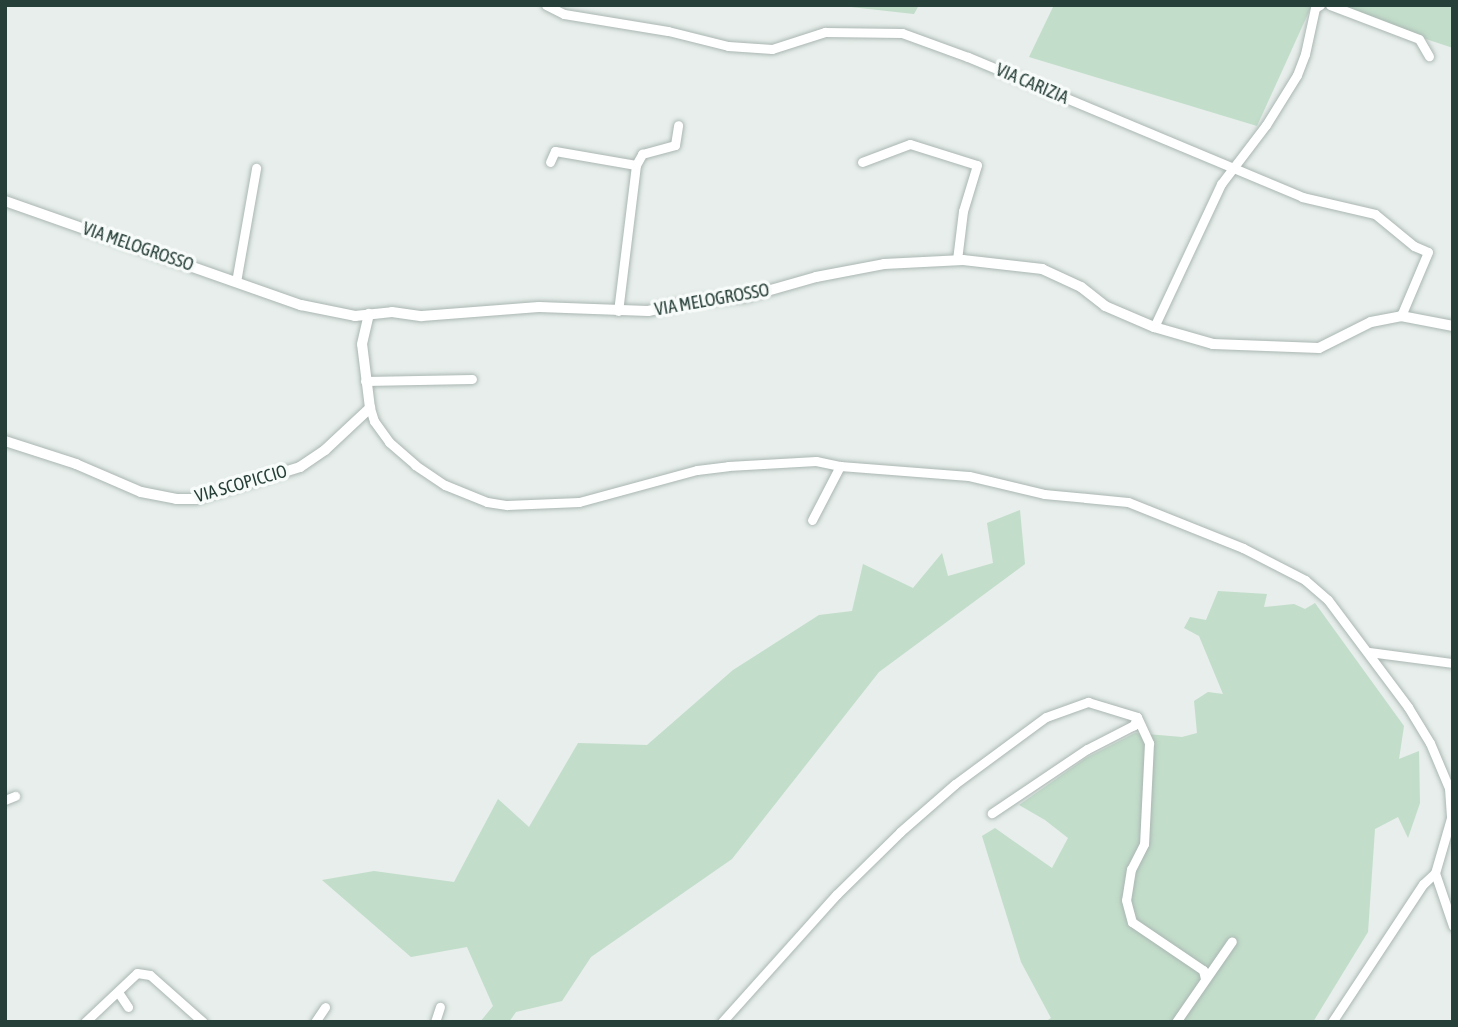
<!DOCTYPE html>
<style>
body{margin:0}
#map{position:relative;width:1458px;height:1027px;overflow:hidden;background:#e7eeeb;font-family:"Asap Condensed",sans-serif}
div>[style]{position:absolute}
.green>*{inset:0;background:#c2ddca}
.roads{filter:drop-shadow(0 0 2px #aab6b2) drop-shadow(0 0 2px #aab6b2)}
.minor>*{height:9px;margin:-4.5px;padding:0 4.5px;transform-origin:4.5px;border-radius:4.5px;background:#fff}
.tertiary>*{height:10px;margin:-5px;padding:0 5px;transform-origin:5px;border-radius:5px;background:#fff}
span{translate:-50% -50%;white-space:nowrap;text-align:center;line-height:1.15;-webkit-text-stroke:7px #f7fbf9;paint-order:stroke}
.street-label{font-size:18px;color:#273f39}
.frame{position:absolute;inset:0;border:7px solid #273f39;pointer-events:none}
</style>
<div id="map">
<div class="green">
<i style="clip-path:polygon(833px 5px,919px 5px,914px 14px)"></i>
<i style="clip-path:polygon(1054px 5px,1312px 5px,1257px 126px,1029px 57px)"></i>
<i style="clip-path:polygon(1337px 5px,1453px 5px,1453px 48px,1408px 33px)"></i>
<i style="clip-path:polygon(1020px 510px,1025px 564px,879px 672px,732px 859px,591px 957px,562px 1001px,516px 1012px,509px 1022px,480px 1022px,493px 1006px,467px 947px,411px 957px,322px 880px,374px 871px,454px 882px,498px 799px,529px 827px,578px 743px,647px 745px,733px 670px,819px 615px,852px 611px,863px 564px,913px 588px,942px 553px,948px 576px,993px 563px,987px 523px)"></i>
<i style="clip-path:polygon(1218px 591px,1267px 594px,1264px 607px,1294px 604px,1305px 609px,1315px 603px,1404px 726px,1399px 759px,1419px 751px,1420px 803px,1408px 838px,1398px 817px,1375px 829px,1368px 932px,1313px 1022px,1045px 1022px,1051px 1018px,1021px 962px,982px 836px,995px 828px,1052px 868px,1068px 838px,1045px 820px,1019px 805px,1086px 758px,1135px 733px,1182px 737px,1197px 733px,1194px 701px,1208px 692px,1223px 694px,1199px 636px,1184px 628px,1190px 617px,1206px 620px)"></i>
</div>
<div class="roads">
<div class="minor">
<i style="left:546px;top:5px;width:20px;rotate:27deg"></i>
<i style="left:564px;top:14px;width:105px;rotate:9.3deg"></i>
<i style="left:668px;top:31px;width:62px;rotate:14deg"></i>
<i style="left:728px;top:46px;width:44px;rotate:3.9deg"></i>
<i style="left:772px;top:49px;width:56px;rotate:-17.8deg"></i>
<i style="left:825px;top:32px;width:77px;rotate:0.7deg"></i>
<i style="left:902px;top:33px;width:70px;rotate:20deg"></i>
<i style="left:968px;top:57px;width:362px;rotate:22.7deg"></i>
<i style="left:1302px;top:197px;width:75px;rotate:13.1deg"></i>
<i style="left:1375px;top:214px;width:50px;rotate:39.4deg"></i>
<i style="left:1414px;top:246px;width:15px;rotate:23deg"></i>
<i style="left:1428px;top:252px;width:69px;rotate:112.9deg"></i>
<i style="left:1330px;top:5px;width:95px;rotate:20.9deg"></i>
<i style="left:1419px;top:39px;width:20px;rotate:60deg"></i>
<i style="left:550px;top:162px;width:12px;rotate:-66deg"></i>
<i style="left:555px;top:151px;width:82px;rotate:9.8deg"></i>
<i style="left:636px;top:165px;width:147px;rotate:97deg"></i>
<i style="left:862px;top:162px;width:51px;rotate:-20.6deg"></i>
<i style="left:910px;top:144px;width:70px;rotate:17.4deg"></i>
<i style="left:977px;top:165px;width:48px;rotate:106.9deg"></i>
<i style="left:963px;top:211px;width:49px;rotate:97deg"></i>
<i style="left:636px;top:165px;width:13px;rotate:-61deg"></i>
<i style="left:642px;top:154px;width:34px;rotate:-15deg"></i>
<i style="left:675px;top:145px;width:20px;rotate:-81deg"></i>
<i style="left:236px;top:282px;width:116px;rotate:-80deg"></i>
<i style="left:1154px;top:327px;width:158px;rotate:-64.9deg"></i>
<i style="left:1221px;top:184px;width:74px;rotate:-52.7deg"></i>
<i style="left:1266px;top:125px;width:59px;rotate:-58.2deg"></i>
<i style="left:1297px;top:75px;width:22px;rotate:-69deg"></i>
<i style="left:1305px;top:54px;width:47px;rotate:-77.7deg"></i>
<i style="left:1315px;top:8px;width:6px;rotate:-31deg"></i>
<i style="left:365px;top:381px;width:107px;rotate:-1.1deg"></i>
<i style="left:370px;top:408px;width:14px;rotate:73deg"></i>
<i style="left:374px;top:421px;width:26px;rotate:54deg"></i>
<i style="left:389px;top:442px;width:35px;rotate:41deg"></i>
<i style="left:415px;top:465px;width:36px;rotate:34deg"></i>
<i style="left:445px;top:485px;width:45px;rotate:22deg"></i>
<i style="left:487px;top:502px;width:20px;rotate:9deg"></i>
<i style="left:507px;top:505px;width:72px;rotate:-2.4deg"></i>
<i style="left:579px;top:502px;width:122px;rotate:-15.2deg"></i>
<i style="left:697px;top:470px;width:31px;rotate:-7deg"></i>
<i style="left:728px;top:466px;width:88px;rotate:-3.3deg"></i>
<i style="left:816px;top:461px;width:25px;rotate:12deg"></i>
<i style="left:840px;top:466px;width:129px;rotate:4.4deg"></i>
<i style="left:969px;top:476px;width:77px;rotate:13.5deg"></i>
<i style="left:1044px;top:494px;width:84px;rotate:5.4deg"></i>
<i style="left:1128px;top:502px;width:124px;rotate:21.8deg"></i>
<i style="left:1243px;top:548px;width:70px;rotate:27.3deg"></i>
<i style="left:1305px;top:580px;width:30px;rotate:41deg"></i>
<i style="left:1328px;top:600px;width:134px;rotate:53.2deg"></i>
<i style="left:1408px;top:707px;width:42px;rotate:58.6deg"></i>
<i style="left:1430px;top:743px;width:49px;rotate:67.1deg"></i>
<i style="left:1449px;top:788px;width:30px;rotate:86deg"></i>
<i style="left:1451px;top:818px;width:57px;rotate:106.2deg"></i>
<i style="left:1435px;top:873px;width:16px;rotate:137deg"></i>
<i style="left:1423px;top:884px;width:165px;rotate:123.4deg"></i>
<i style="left:812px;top:520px;width:61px;rotate:-62.6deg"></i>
<i style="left:1369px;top:652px;width:85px;rotate:7.5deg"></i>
<i style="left:1137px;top:717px;width:29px;rotate:65deg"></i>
<i style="left:1149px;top:743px;width:101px;rotate:92.8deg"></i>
<i style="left:1144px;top:844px;width:28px;rotate:117deg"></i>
<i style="left:1131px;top:869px;width:31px;rotate:99deg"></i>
<i style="left:1126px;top:900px;width:23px;rotate:75deg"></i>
<i style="left:1132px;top:922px;width:86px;rotate:34.1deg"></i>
<i style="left:1203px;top:970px;width:9px;rotate:77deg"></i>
<i style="left:5px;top:800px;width:11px;rotate:-22deg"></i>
<i style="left:1435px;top:873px;width:56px;rotate:71.2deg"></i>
<i style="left:118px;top:992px;width:18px;rotate:56deg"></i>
<i style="left:85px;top:1022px;width:71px;rotate:-43.3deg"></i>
<i style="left:137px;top:973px;width:13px;rotate:9deg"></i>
<i style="left:150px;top:975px;width:71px;rotate:41.6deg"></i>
<i style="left:315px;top:1022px;width:18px;rotate:-56deg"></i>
<i style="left:435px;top:1022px;width:16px;rotate:-72deg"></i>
<i style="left:722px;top:1022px;width:171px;rotate:-48.1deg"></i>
<i style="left:836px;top:895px;width:90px;rotate:-44.5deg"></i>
<i style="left:900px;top:832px;width:73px;rotate:-41.1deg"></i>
<i style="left:955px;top:784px;width:113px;rotate:-36.4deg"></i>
<i style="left:1046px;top:717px;width:45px;rotate:-19.7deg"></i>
<i style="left:1088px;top:702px;width:51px;rotate:17deg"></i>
<i style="left:1137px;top:717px;width:9px;rotate:111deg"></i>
<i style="left:1134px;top:725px;width:53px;rotate:152.9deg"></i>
<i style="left:1087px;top:749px;width:115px;rotate:146deg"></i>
<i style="left:1176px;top:1022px;width:98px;rotate:-55.3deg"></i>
</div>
<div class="tertiary">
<i style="left:5px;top:201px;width:314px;rotate:19.4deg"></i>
<i style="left:301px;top:305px;width:55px;rotate:11.5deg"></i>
<i style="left:355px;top:316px;width:37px;rotate:-6deg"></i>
<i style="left:392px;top:312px;width:30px;rotate:8deg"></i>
<i style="left:422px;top:316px;width:117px;rotate:-4.4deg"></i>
<i style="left:539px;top:307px;width:109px;rotate:2.1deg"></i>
<i style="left:648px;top:311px;width:48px;rotate:-12deg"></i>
<i style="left:695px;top:301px;width:51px;rotate:-4.5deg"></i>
<i style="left:746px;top:297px;width:73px;rotate:-15.9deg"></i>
<i style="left:816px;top:277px;width:69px;rotate:-10.8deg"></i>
<i style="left:884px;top:264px;width:79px;rotate:-2.9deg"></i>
<i style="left:963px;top:260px;width:80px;rotate:6.5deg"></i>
<i style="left:1042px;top:269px;width:43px;rotate:24.8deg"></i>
<i style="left:1081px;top:287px;width:31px;rotate:38deg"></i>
<i style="left:1105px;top:306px;width:53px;rotate:23.2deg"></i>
<i style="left:1154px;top:327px;width:61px;rotate:16.1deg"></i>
<i style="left:1213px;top:344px;width:106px;rotate:2.2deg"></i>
<i style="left:1319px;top:348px;width:58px;rotate:-26.6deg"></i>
<i style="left:1371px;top:322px;width:31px;rotate:-11deg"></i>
<i style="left:1401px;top:316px;width:53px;rotate:10.9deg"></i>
<i style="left:5px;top:441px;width:75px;rotate:17.9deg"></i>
<i style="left:76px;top:464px;width:71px;rotate:23.3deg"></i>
<i style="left:141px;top:492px;width:36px;rotate:11deg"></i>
<i style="left:176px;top:499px;width:20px"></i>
<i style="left:196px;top:499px;width:109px;rotate:-17.1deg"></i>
<i style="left:300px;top:467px;width:30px;rotate:-34deg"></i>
<i style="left:325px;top:450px;width:62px;rotate:-43deg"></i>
<i style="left:370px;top:408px;width:64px;rotate:-97.1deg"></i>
<i style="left:362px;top:344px;width:31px;rotate:-77deg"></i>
</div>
</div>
<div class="street-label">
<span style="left:1032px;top:84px;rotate:23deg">VIA CARIZIA</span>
<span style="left:138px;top:247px;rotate:19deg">VIA MELOGROSSO</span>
<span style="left:712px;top:300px;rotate:-10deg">VIA MELOGROSSO</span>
<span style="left:241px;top:484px;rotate:-16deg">VIA SCOPICCIO</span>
</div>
<div class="frame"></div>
</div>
